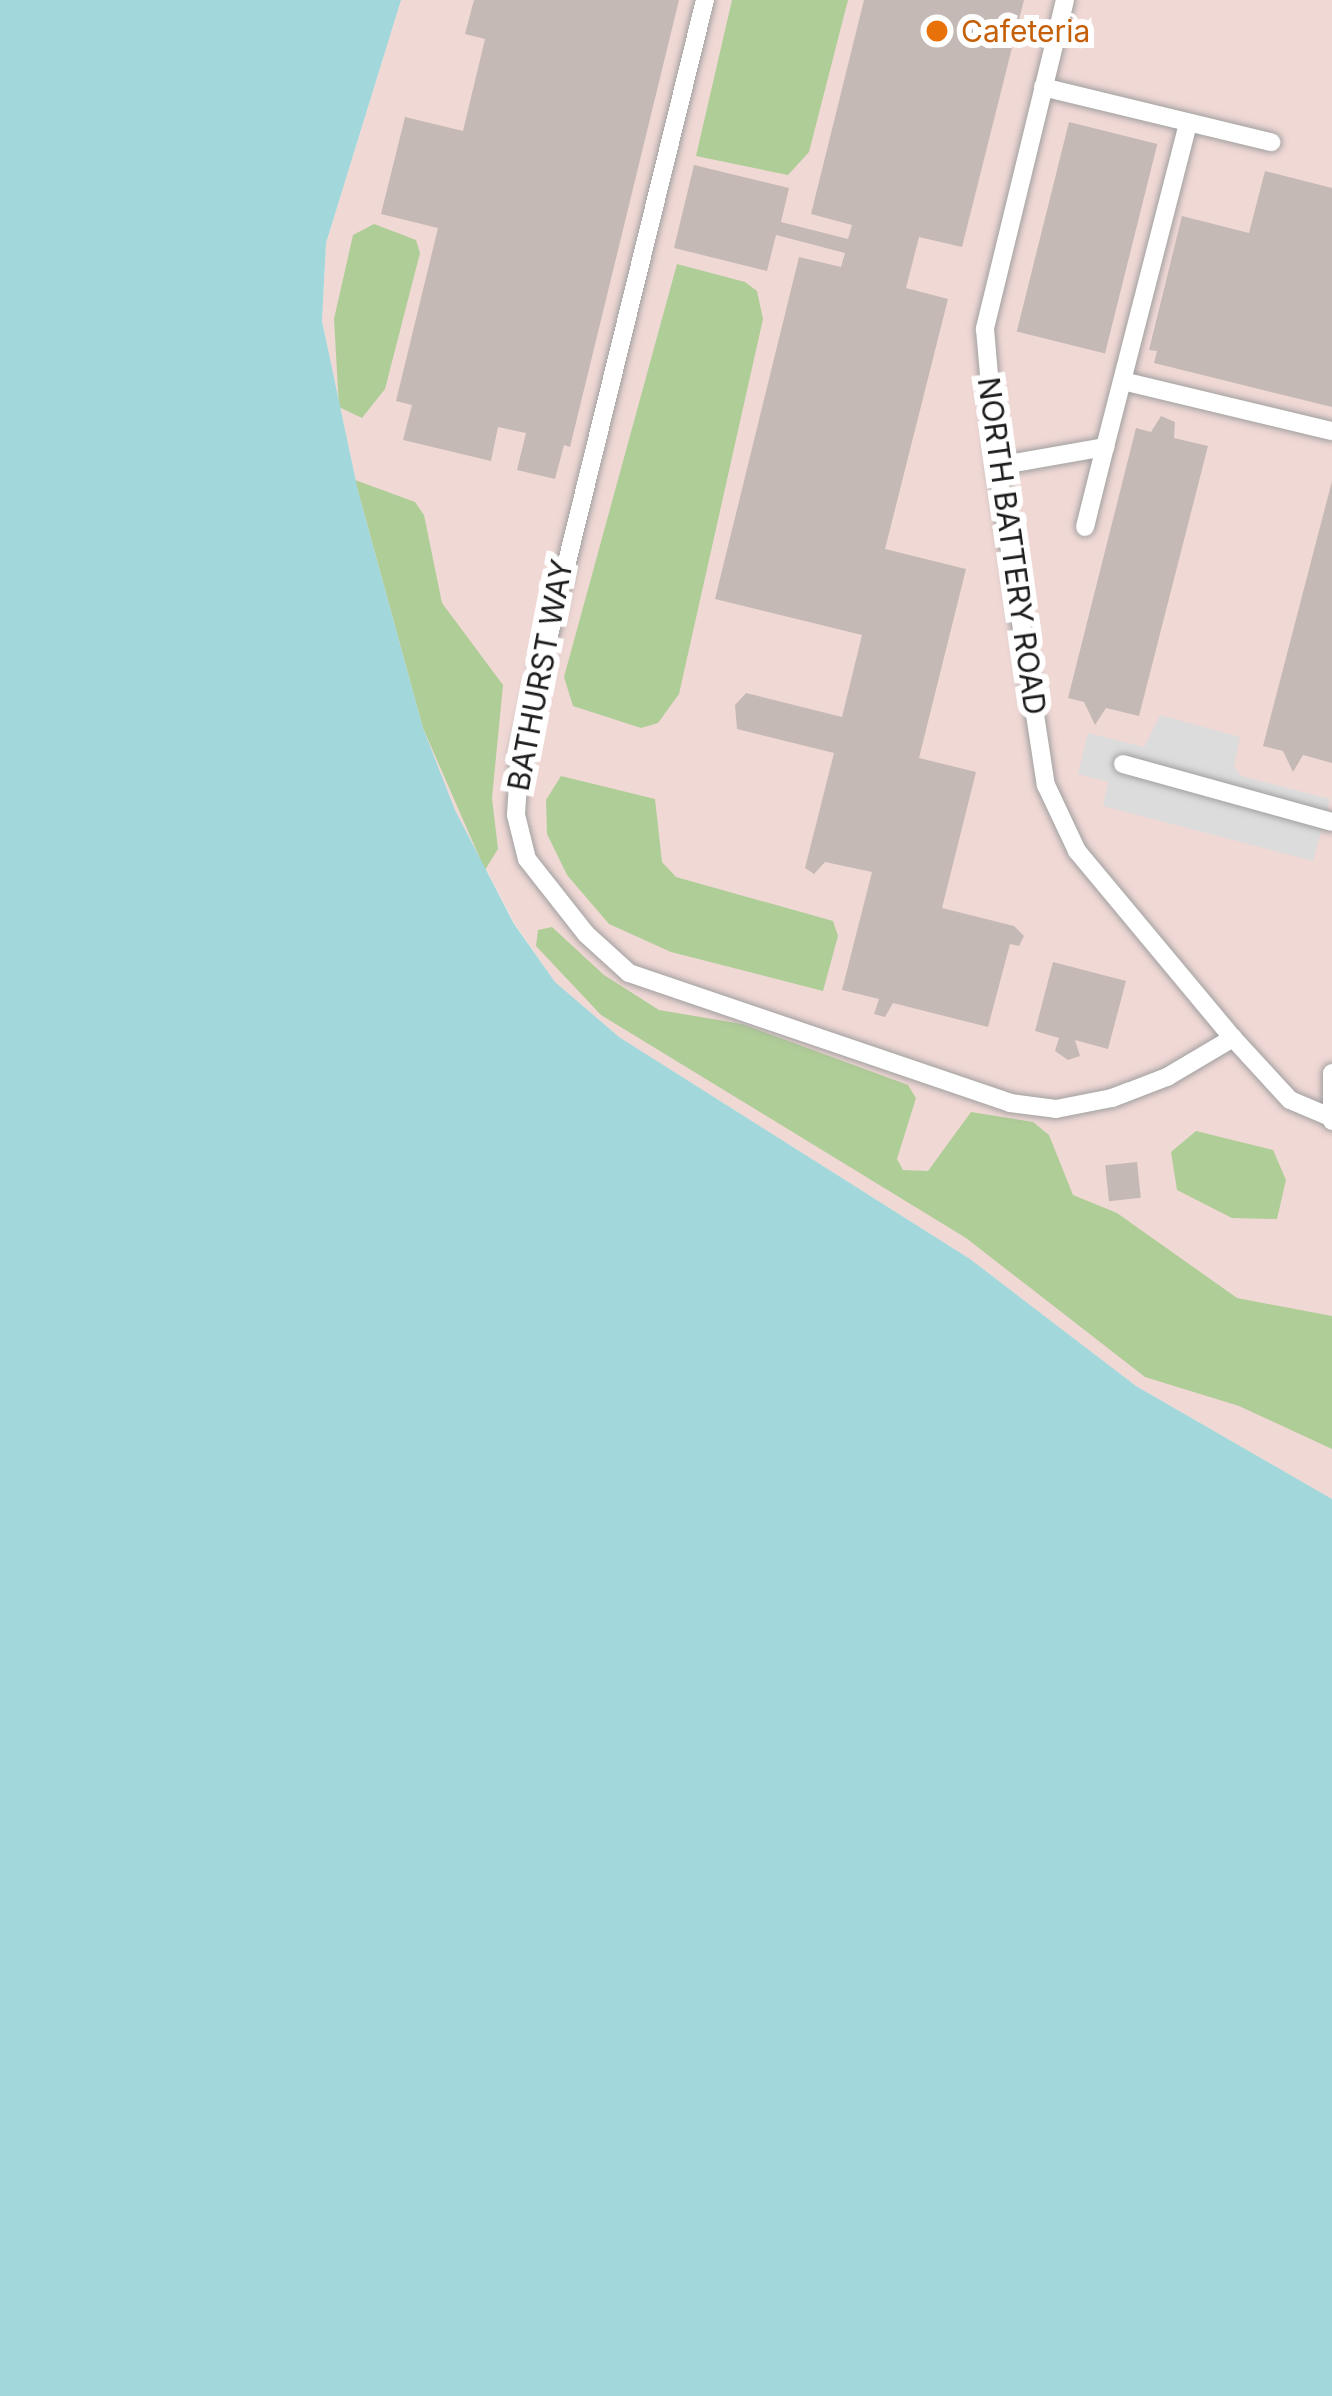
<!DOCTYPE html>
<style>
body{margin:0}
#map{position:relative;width:1332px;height:2396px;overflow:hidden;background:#eee8e2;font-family:Inter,sans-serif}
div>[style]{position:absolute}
.military>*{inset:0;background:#f0d8d5}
.forest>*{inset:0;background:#afcd97}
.parking>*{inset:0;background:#dcdcdc}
.water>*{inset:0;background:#a2d7db}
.building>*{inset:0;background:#c5b9b5;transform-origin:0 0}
.roads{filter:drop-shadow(0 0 3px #a0a0a0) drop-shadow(0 0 3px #a0a0a0)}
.lane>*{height:18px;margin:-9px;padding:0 9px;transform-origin:9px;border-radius:9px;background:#fff}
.dots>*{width:33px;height:33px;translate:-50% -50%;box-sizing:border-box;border:6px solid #fff;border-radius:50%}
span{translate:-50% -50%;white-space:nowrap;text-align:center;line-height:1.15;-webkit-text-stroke:12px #fff;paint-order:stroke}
.food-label{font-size:30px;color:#c56008}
.left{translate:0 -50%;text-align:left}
.street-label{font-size:30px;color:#1c1c1c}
</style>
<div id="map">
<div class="military">
<i style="clip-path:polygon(401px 0,1332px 0,1332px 1499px,1136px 1386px,970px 1259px,619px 1037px,555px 982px,515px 924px,455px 810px,423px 728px,358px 491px,322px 320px,326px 243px)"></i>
</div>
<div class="forest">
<i style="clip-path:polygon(732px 0,848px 0,809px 152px,788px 175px,696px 156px)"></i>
<i style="clip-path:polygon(374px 224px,416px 240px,420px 253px,385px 389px,362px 418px,339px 407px,334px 319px,353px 235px)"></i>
<i style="clip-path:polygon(677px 264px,745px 282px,757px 291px,763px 319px,679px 694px,658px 723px,641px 728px,573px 706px,564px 677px)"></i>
<i style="clip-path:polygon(355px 480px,415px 502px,424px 515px,442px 603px,503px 685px,492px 798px,498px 849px,485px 870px,423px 728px)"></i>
<i style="clip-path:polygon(561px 776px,655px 799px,662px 862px,676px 877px,833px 921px,838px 936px,823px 991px,671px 952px,609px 924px,567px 875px,547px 834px,546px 800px)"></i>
<i style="clip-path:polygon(552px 927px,604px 975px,659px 1010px,742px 1024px,908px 1085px,916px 1098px,897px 1159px,903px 1170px,928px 1171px,971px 1112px,1033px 1122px,1049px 1135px,1073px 1195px,1117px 1213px,1237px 1298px,1332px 1316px,1332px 1449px,1239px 1406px,1145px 1377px,966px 1238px,601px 1015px,536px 946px,538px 930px)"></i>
<i style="clip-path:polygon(1196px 1131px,1273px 1150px,1286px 1180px,1277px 1219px,1232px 1218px,1177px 1190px,1171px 1152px)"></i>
</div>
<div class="parking">
<i style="clip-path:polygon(1160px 715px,1240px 737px,1234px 767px,1241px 776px,1330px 799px,1313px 861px,1103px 806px,1108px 782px,1078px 774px,1088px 733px,1144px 747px)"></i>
</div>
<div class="water">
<i style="clip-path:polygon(0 0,401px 0,326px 243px,322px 321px,358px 491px,423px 728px,455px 810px,514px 924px,555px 982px,619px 1037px,970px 1259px,1136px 1386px,1332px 1499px,1332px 2396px,0 2396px)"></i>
</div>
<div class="building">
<i style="clip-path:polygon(474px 0,679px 0,570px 447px,564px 445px,555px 479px,517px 470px,526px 433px,498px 427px,491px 461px,403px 440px,412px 405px,396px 401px,438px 228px,381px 214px,405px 117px,463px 131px,485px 39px,465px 34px)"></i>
<i style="clip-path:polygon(864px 0,1024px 0,962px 247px,919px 237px,906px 288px,948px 299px,885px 549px,966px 569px,919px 758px,976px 772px,942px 908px,1014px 926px,1024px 936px,1019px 946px,1010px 944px,988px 1027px,893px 1003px,885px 1017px,874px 1014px,879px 999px,842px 990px,872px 872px,825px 862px,814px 874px,805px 868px,834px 753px,737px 729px,735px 705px,746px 693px,842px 717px,862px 635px,715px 599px,799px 257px,841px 267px,845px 253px,776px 235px,767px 271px,674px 248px,694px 165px,789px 188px,781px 222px,848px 239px,852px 225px,811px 214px)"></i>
<i style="left:1069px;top:122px;width:91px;height:216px;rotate:14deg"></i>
<i style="clip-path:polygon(1265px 171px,1332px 188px,1332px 407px,1154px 363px,1157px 351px,1149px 350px,1182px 216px,1249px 233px)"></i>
<i style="clip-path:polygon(1161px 416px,1175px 422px,1174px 438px,1208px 446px,1139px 716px,1106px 708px,1095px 725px,1084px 702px,1068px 698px,1136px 428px,1151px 432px)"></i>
<i style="clip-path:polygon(1332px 481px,1332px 763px,1303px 755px,1293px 772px,1283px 751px,1263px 746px)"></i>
<i style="clip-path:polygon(1053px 962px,1126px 981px,1108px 1049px,1075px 1040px,1080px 1056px,1068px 1060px,1055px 1051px,1059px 1038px,1035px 1031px)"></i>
<i style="left:1137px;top:1162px;width:36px;height:32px;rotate:84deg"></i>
</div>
<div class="roads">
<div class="lane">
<i style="left:705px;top:0;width:775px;rotate:103.8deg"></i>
<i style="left:520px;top:753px;width:62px;rotate:93.7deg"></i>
<i style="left:516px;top:815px;width:45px;rotate:76deg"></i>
<i style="left:527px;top:859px;width:95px;rotate:51.8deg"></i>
<i style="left:586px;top:934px;width:58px;rotate:42.2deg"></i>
<i style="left:629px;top:973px;width:403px;rotate:18.8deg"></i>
<i style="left:1010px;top:1103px;width:46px;rotate:7.4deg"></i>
<i style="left:1056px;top:1109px;width:57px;rotate:-11.1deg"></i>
<i style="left:1112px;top:1098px;width:59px;rotate:-20.9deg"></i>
<i style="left:1167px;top:1077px;width:77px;rotate:-30.6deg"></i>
<i style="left:1065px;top:0;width:339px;rotate:103.7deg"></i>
<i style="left:985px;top:329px;width:138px;rotate:85deg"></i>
<i style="left:997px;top:466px;width:323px;rotate:81.3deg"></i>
<i style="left:1046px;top:785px;width:73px;rotate:64.8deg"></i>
<i style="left:1077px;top:851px;width:244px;rotate:50.2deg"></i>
<i style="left:1233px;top:1038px;width:84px;rotate:47.4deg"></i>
<i style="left:1290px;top:1100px;width:43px;rotate:23deg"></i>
<i style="left:1043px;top:87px;width:235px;rotate:13.6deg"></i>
<i style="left:1123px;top:381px;width:215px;rotate:13.5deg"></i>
<i style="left:997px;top:466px;width:110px;rotate:-10deg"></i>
<i style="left:1105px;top:447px;width:334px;rotate:-75.6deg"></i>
<i style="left:1085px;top:527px;width:82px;rotate:-76deg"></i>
<i style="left:1123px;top:764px;width:217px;rotate:15.5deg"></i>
<i style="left:1332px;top:1073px;width:48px;rotate:90deg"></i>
</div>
</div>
<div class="dots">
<i style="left:937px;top:31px;background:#e8710a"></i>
</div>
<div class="food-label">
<span class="left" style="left:961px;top:31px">Cafeteria</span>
</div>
<div class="street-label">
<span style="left:1012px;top:546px;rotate:82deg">NORTH BATTERY ROAD</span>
<span style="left:540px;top:675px;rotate:-79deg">BATHURST WAY</span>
</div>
</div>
